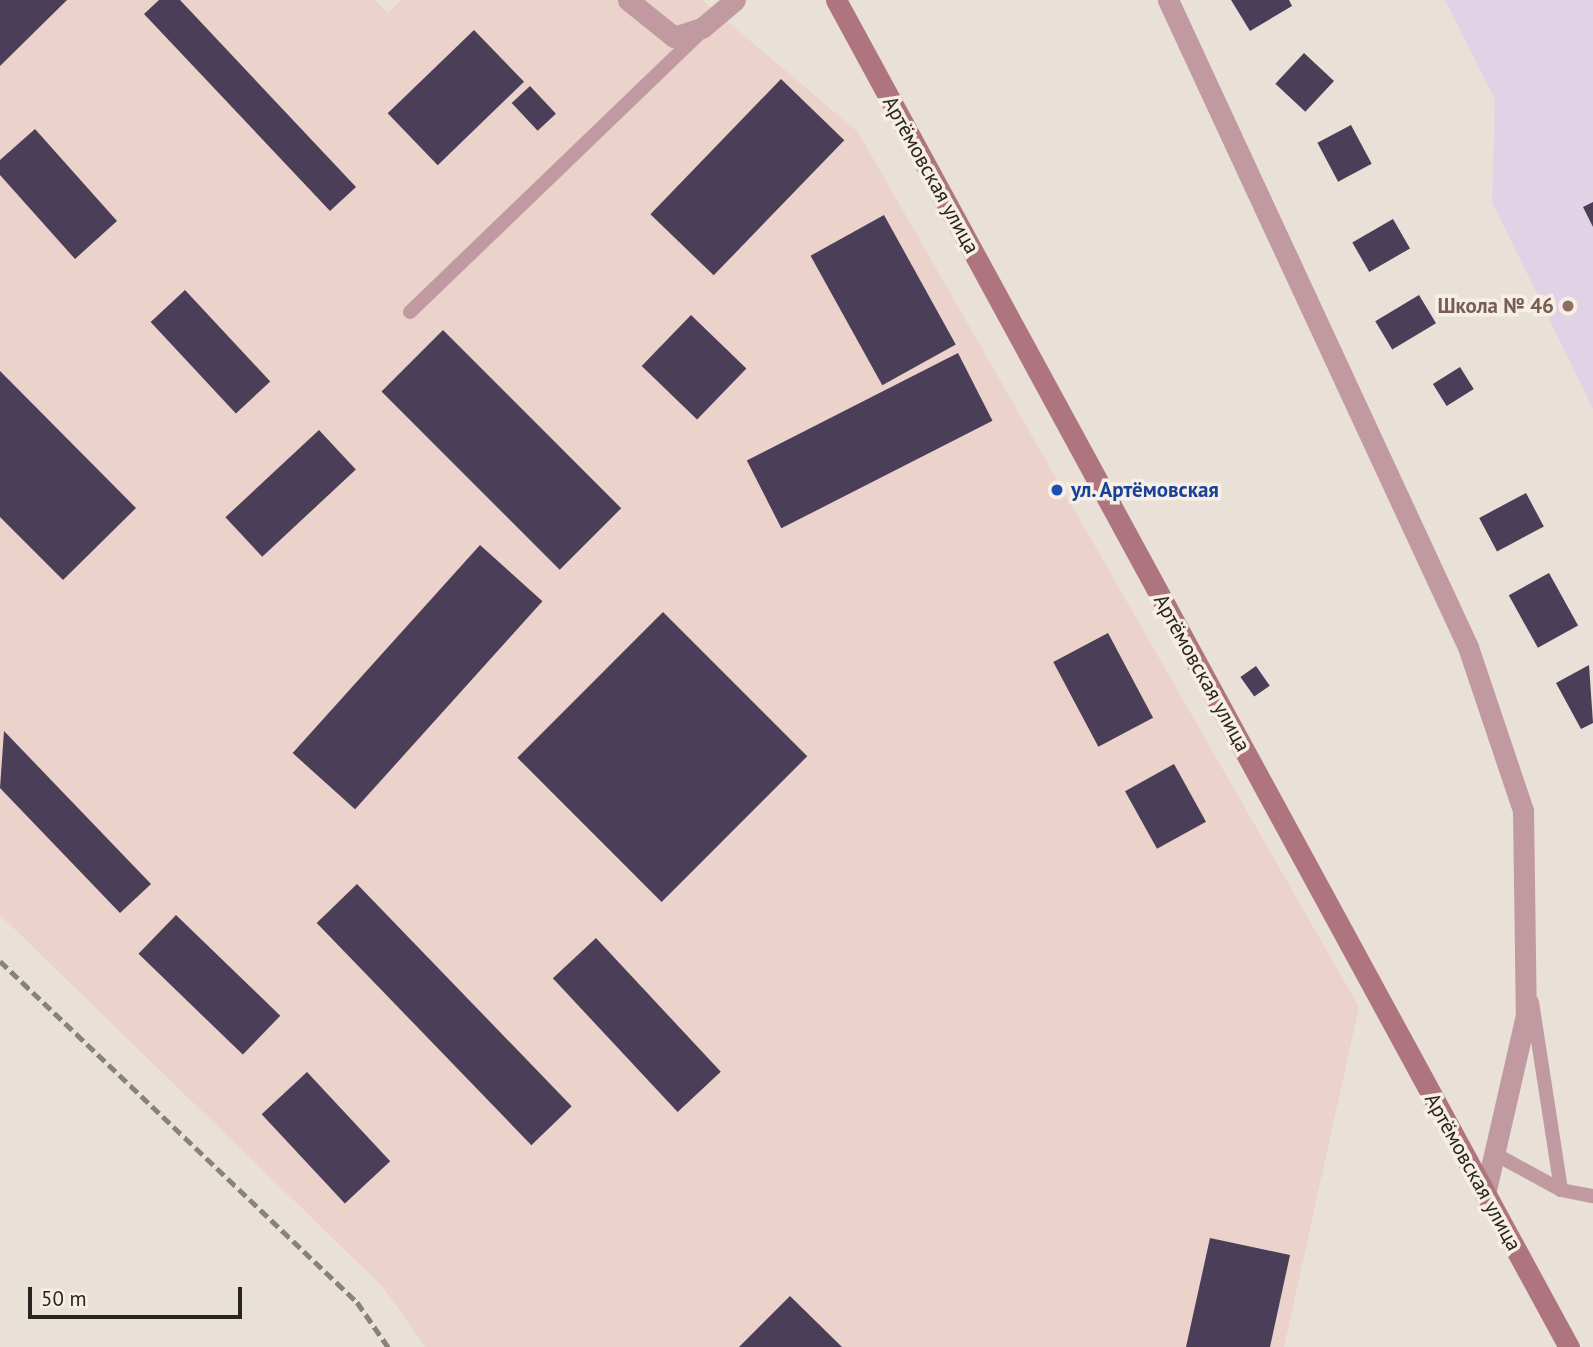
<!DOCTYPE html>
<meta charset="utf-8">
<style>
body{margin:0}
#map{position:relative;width:1593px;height:1347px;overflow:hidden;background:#e9e1d7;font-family:"PT Sans",sans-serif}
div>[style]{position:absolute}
.industrial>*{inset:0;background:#ebd2ca}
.education>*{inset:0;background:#e2d2e5}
.building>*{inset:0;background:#4a3e59;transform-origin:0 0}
.lane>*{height:14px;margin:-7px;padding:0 7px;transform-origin:7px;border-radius:7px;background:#c199a1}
.street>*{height:21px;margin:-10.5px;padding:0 10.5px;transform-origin:10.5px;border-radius:10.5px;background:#c199a1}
.secondary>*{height:21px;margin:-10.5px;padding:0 10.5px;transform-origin:10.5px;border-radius:10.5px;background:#ae7581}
.rail>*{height:5px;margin-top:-2.5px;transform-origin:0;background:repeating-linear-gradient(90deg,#87827b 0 10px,transparent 0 15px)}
.dots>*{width:19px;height:19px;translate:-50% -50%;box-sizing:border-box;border:4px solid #f7eee4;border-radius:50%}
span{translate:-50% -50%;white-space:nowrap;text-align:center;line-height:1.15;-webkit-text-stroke:7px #f7eee4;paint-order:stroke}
.street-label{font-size:21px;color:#272421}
.education-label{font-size:21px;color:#785e54;font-weight:700}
.right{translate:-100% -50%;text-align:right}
.transit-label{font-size:21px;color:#164399;font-weight:700}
.left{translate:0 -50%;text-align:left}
.scale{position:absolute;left:28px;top:1287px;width:214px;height:32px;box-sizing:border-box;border:4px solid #272421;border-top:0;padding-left:9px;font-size:21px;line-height:24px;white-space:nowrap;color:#272421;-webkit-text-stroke:5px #f7eee4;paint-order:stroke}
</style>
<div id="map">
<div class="industrial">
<i style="clip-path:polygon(0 0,375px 0,388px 13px,401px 0,702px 0,858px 132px,1359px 1007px,1284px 1347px,425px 1347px,383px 1287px,0 915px)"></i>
</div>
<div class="education">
<i style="clip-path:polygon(1445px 0,1593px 0,1593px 409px,1492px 202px,1495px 100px)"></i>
</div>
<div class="building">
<i style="clip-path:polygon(0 0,67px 0,0 66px)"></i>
<i style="clip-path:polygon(159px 0,180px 0,356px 187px,330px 211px,144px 14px)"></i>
<i style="clip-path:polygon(1231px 0,1289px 0,1292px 6px,1250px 31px)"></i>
<i style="left:474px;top:30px;width:72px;height:120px;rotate:46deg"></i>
<i style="left:1304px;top:53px;width:41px;height:42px;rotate:43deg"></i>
<i style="left:781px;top:79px;width:88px;height:188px;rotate:44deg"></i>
<i style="left:530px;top:86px;width:38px;height:25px;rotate:47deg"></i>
<i style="left:1351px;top:125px;width:44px;height:38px;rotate:62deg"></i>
<i style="clip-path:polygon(35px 129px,117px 221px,75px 259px,0 175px,0 160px)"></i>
<i style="clip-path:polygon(1593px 202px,1593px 227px,1583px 207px)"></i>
<i style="left:884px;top:215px;width:148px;height:84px;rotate:61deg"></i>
<i style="left:1393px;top:219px;width:34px;height:47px;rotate:60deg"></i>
<i style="left:185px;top:290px;width:125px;height:47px;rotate:47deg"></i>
<i style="left:1419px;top:295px;width:33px;height:51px;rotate:59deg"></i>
<i style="left:691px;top:315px;width:77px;height:71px;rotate:44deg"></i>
<i style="left:443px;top:330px;width:252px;height:87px;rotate:45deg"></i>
<i style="left:958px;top:353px;width:76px;height:237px;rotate:63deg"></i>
<i style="left:1460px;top:367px;width:26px;height:32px;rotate:58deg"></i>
<i style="clip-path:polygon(0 371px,136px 508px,63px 580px,0 517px)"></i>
<i style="left:319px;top:430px;width:54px;height:128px;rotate:47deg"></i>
<i style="left:1526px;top:493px;width:38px;height:53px;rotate:62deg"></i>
<i style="left:480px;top:545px;width:84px;height:280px;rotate:42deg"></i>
<i style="left:1549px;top:573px;width:60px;height:46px;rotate:61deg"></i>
<i style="left:663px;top:612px;width:204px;height:206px;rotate:45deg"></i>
<i style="left:1108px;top:633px;width:96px;height:62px;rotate:62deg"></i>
<i style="clip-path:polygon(1589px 665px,1593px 723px,1581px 729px,1556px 683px)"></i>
<i style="left:1256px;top:666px;width:24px;height:19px;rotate:55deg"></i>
<i style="clip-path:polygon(4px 731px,151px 884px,120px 913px,0 788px)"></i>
<i style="left:1174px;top:764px;width:66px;height:56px;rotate:61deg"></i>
<i style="left:357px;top:884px;width:309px;height:56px;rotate:46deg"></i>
<i style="left:176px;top:915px;width:145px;height:54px;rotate:44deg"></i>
<i style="left:596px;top:938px;width:183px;height:59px;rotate:47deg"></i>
<i style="left:307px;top:1072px;width:122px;height:62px;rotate:47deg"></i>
<i style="clip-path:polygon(1210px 1238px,1290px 1255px,1270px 1347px,1186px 1347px)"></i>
<i style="clip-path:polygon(790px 1296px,842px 1347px,739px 1347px)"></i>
</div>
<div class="lane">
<i style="left:410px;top:312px;width:407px;rotate:-43.9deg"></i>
<i style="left:1532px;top:1002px;width:190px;rotate:81.2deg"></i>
<i style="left:1495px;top:1154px;width:75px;rotate:28.6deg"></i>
<i style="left:1561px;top:1190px;width:33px;rotate:11deg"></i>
</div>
<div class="street">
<i style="left:628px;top:0;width:59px;rotate:38.8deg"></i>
<i style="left:674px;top:37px;width:29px;rotate:-18deg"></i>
<i style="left:702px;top:28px;width:43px;rotate:-40.3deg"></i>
<i style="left:1168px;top:0;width:713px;rotate:65.12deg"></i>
<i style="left:1468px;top:647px;width:172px;rotate:71.4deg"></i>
<i style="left:1523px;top:810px;width:205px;rotate:89.2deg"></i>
<i style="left:1526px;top:1015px;width:184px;rotate:102.9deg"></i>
</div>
<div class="secondary">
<i style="left:836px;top:0;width:1534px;rotate:61.45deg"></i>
</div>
<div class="rail">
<i style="left:0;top:961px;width:494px;rotate:43.7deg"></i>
<i style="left:357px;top:1302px;width:55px;rotate:55.4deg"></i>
</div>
<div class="dots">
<i style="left:1568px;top:306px;background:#8d6e63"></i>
<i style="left:1057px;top:490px;background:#1a4fb4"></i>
</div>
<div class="street-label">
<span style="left:931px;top:175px;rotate:61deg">Артёмовская улица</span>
<span style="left:1202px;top:673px;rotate:61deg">Артёмовская улица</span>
<span style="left:1473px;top:1172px;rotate:61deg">Артёмовская улица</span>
</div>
<div class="education-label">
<span class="right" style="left:1554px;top:306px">Школа № 46</span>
</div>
<div class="transit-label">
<span class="left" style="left:1071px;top:490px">ул. Артёмовская</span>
</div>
<div class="scale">50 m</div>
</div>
